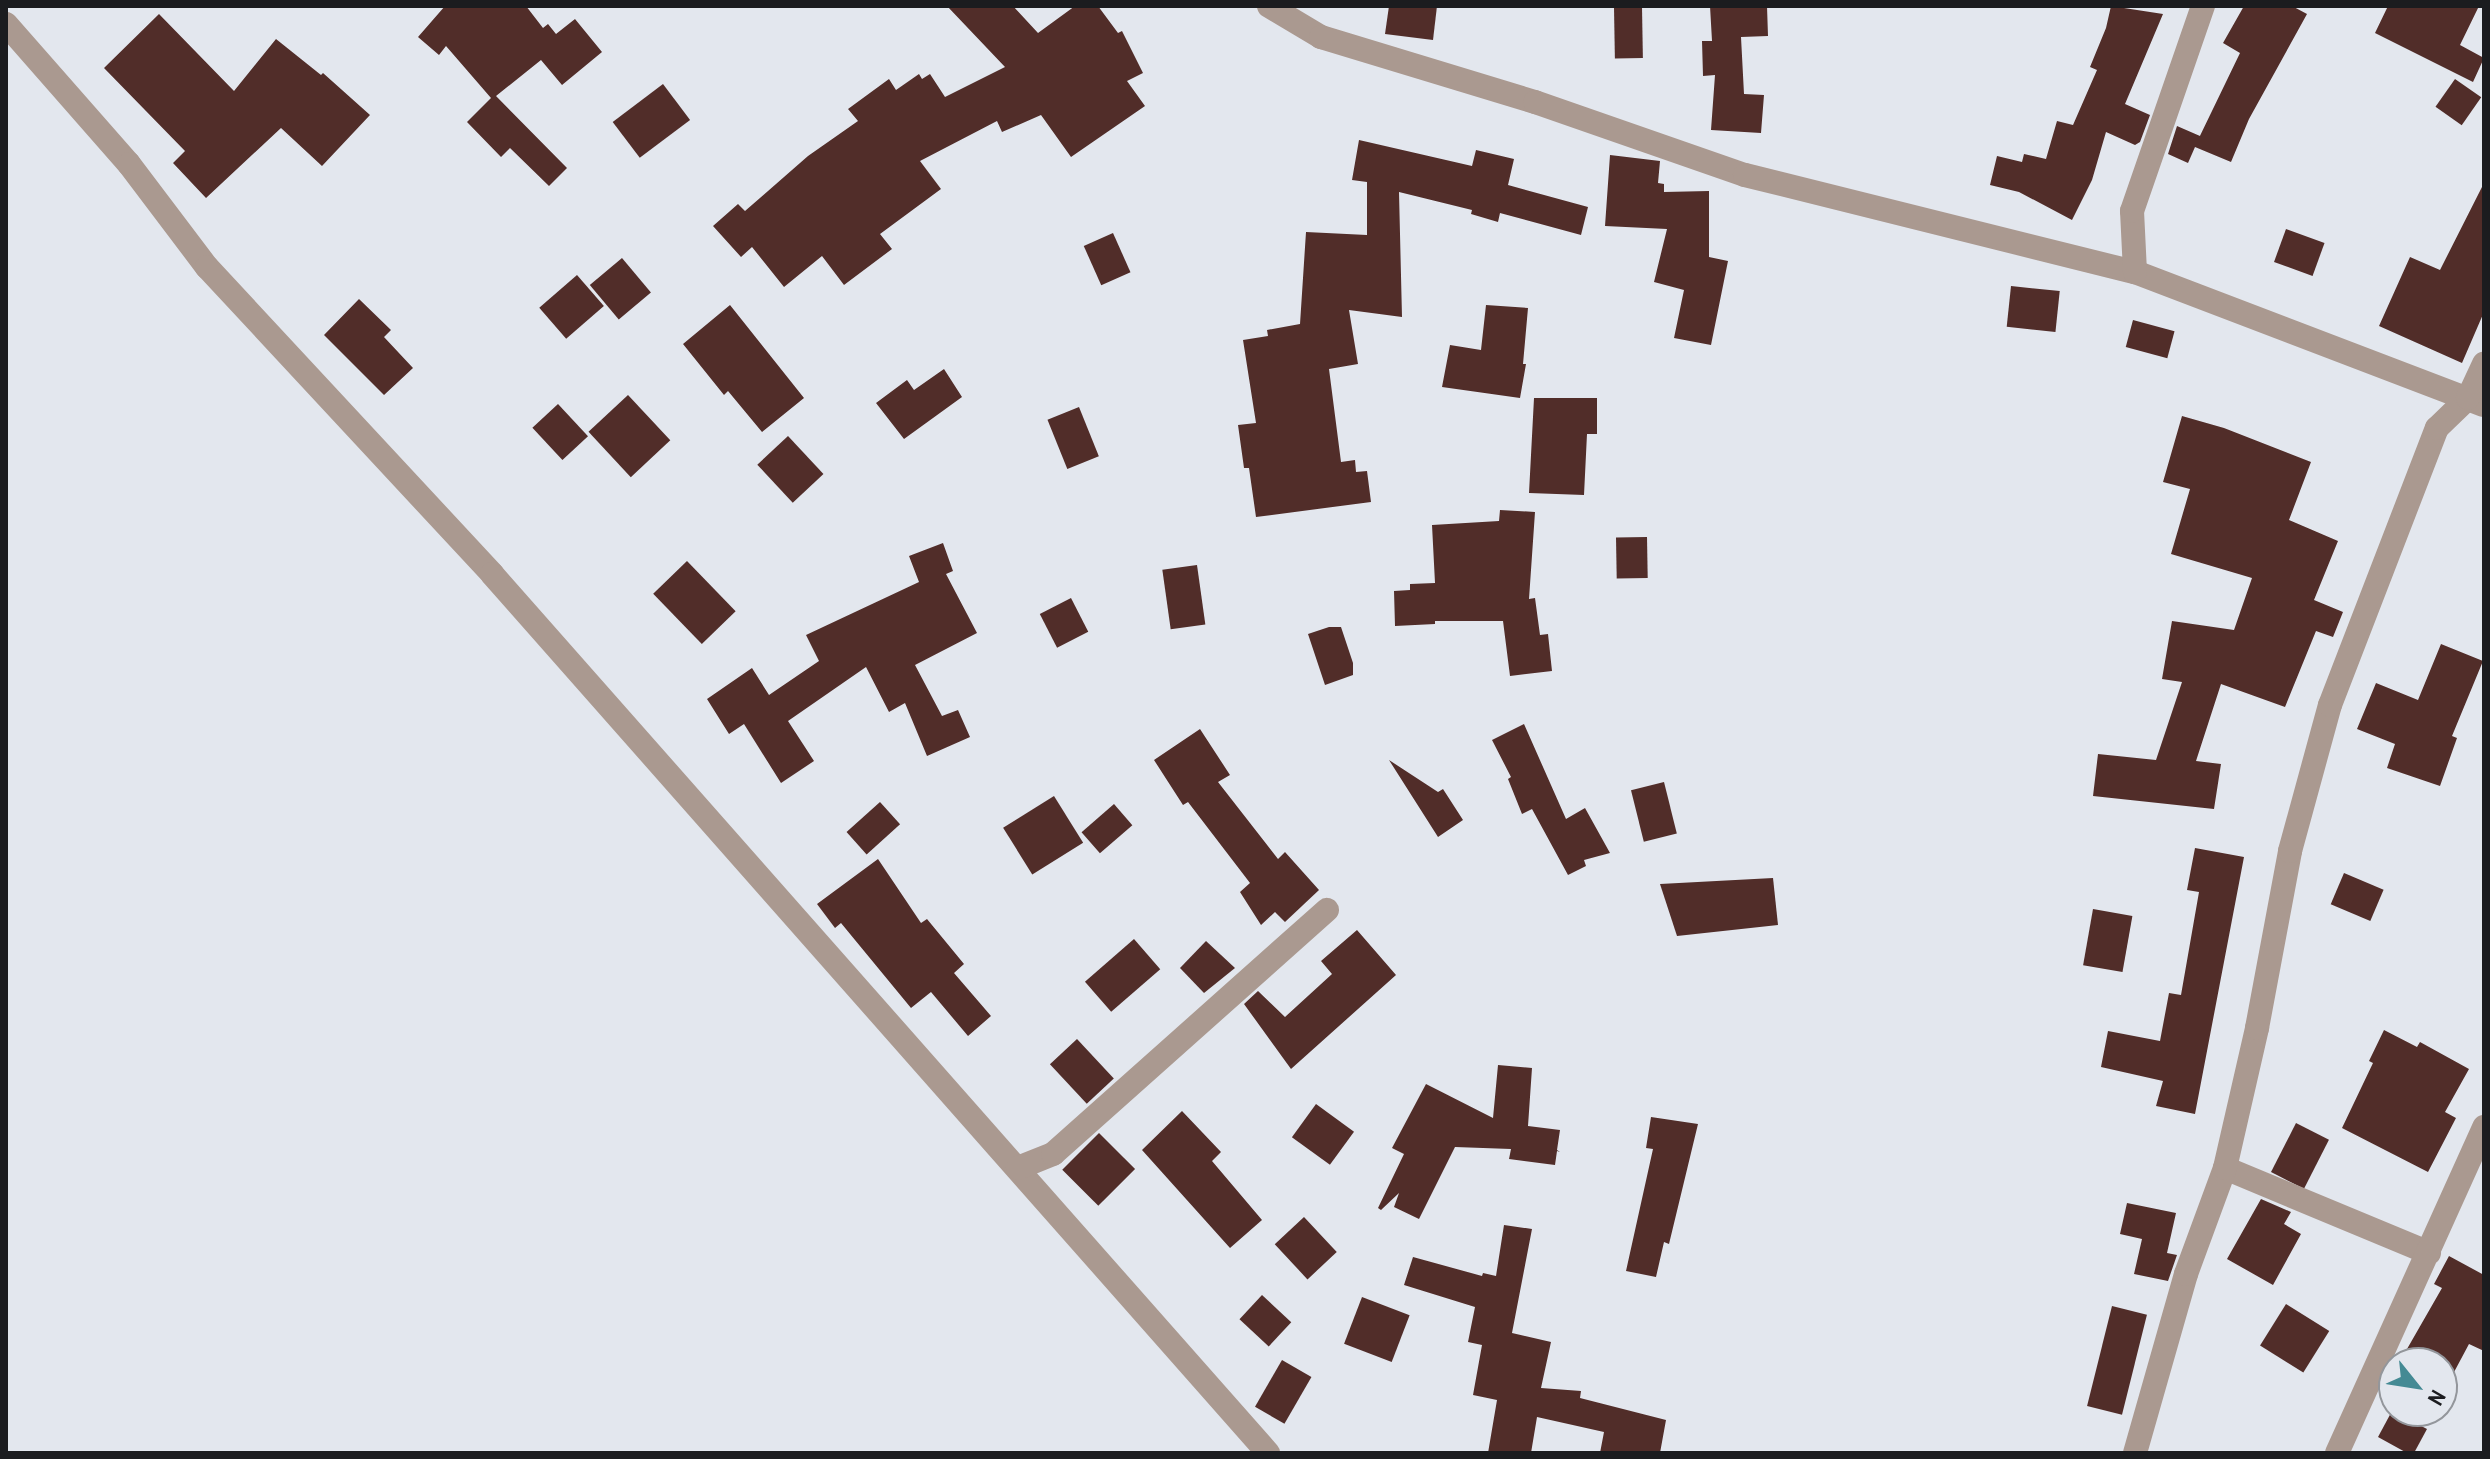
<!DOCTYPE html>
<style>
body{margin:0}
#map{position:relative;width:2490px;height:1459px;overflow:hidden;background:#e3e7ee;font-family:"Archivo Narrow",sans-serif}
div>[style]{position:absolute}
.building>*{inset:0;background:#512d29;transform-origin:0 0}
.minor>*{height:24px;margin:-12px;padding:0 12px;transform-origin:12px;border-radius:12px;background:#aa9990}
span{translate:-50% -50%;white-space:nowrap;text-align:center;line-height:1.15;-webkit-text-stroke:8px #e3e7ee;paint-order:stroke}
.frame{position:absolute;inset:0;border:8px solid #1b1c1f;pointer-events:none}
.north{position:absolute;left:2378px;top:1347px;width:80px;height:80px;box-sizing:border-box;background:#e3e7ee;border:2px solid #93969b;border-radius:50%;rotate:120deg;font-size:22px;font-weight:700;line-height:32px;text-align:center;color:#1b1c1f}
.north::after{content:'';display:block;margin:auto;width:28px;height:36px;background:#448a94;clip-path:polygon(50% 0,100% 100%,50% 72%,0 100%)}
</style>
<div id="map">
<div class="building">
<i style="clip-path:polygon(445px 6px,526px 6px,543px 28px,548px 24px,556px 34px,575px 19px,602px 52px,562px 85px,541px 60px,496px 96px,567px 168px,549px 186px,510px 148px,501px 157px,467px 122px,491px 98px,446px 46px,439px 55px,418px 37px)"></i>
<i style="clip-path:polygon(947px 6px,1013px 6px,1038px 33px,1075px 6px,1098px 6px,1118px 33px,1122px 31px,1143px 73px,1127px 81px,1145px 106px,1071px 157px,1041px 115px,1002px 132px,997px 121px,920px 161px,941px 189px,880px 234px,892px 249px,844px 285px,822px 256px,784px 287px,752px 247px,741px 257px,713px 226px,738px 204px,745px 211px,808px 156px,858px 121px,848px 109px,889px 79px,896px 90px,919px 74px,922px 79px,930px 74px,945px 97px,1005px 67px)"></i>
<i style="clip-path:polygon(1389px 6px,1437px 6px,1433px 40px,1385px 34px)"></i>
<i style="clip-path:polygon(1710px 6px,1767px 6px,1768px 36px,1741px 37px,1744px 94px,1764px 95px,1761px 133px,1711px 130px,1715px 75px,1703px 76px,1702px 41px,1712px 41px)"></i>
<i style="clip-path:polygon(2111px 6px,2163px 14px,2125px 104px,2150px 115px,2140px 142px,2135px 145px,2106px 132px,2092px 180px,2072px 220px,2019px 192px,1990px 185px,1997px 156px,2022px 162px,2024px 154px,2046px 159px,2057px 121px,2073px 125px,2097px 70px,2090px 67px,2106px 28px)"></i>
<i style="clip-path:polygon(2244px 6px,2292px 6px,2307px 14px,2249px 119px,2231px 162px,2195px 147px,2188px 163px,2168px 154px,2177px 126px,2200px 136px,2197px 142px,2240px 53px,2223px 43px)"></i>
<i style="clip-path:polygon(2388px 6px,2479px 6px,2460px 45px,2484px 58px,2473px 82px,2375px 33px)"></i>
<i style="left:1642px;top:7px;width:51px;height:28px;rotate:89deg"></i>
<i style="clip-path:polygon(159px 14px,234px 91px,276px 39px,321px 75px,323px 73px,370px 115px,322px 166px,281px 128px,206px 198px,173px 163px,185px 151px,104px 68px)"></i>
<i style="left:2455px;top:79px;width:32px;height:34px;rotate:35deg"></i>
<i style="left:663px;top:84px;width:45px;height:63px;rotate:53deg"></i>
<i style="clip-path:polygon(1359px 140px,1472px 166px,1476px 150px,1514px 159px,1508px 185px,1588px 207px,1581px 235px,1500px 213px,1498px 222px,1471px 214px,1472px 210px,1399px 192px,1402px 317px,1349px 310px,1358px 364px,1329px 369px,1341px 462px,1355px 460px,1356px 472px,1367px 471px,1371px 502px,1256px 517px,1249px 468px,1244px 468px,1238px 425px,1256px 423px,1243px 340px,1268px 336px,1267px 330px,1300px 324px,1306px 232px,1367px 235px,1367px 182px,1352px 180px)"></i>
<i style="clip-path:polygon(1610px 155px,1660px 161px,1658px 183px,1664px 184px,1664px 192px,1709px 191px,1709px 257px,1728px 261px,1711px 345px,1674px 338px,1684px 290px,1654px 282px,1667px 229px,1605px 226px)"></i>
<i style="clip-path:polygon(2484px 183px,2484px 312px,2462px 363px,2379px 326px,2410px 257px,2440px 270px)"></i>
<i style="left:2286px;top:229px;width:41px;height:35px;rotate:20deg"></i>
<i style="left:1113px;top:233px;width:43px;height:32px;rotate:66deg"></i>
<i style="left:622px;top:258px;width:45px;height:42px;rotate:50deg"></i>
<i style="left:577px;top:275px;width:41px;height:50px;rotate:49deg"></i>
<i style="left:2011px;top:286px;width:49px;height:41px;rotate:6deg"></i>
<i style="clip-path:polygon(359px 299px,391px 330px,384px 337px,413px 368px,384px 395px,324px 335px)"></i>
<i style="clip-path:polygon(730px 305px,804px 398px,762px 432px,728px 391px,724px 395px,683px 344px)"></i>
<i style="clip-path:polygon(1486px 305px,1528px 308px,1523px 364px,1526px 364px,1520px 398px,1442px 387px,1450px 345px,1481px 350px)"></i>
<i style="left:2133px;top:320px;width:43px;height:28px;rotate:15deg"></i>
<i style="clip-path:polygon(944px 369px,962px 397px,904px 439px,876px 403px,907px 380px,914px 390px)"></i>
<i style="left:628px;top:395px;width:62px;height:54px;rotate:47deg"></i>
<i style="clip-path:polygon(1534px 398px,1597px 398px,1597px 434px,1587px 434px,1584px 495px,1529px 493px)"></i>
<i style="left:558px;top:404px;width:44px;height:35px;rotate:47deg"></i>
<i style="left:1079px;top:407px;width:53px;height:34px;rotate:68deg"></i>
<i style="clip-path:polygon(2182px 416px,2224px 428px,2311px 462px,2289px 520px,2338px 541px,2314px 600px,2343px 612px,2333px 637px,2316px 631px,2285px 707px,2221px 684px,2196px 761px,2221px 764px,2214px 809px,2093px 796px,2098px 754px,2156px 760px,2182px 682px,2162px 679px,2172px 621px,2234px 630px,2252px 578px,2171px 554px,2190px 489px,2163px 482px)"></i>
<i style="left:788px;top:436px;width:52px;height:42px;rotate:47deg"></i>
<i style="clip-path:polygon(1500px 510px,1535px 512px,1529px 599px,1535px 598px,1540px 635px,1548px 634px,1552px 671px,1510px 676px,1503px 621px,1435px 621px,1435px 624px,1395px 626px,1394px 591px,1410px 590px,1410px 584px,1435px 583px,1432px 525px,1499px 521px)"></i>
<i style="left:1647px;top:537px;width:41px;height:31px;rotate:89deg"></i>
<i style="clip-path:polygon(943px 543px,953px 571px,946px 574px,977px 633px,915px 665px,942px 716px,958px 710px,970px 737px,927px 756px,905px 703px,889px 712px,866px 667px,788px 721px,814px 761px,781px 783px,744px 724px,729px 734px,707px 699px,752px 668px,769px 695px,819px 661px,806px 635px,919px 582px,909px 556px)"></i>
<i style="left:687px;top:561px;width:70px;height:47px;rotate:46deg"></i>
<i style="left:1197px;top:565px;width:60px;height:35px;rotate:82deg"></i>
<i style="left:1071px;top:598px;width:38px;height:35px;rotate:63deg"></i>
<i style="clip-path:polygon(1329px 627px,1341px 627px,1353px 663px,1353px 675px,1325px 685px,1308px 634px)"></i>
<i style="clip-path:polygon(2441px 644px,2483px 661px,2452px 736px,2457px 738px,2440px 786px,2387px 768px,2395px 744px,2357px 729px,2376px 683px,2418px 700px)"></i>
<i style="clip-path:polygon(1524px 724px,1566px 819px,1585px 808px,1610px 853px,1584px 860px,1586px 866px,1568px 875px,1532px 809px,1522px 814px,1508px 779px,1511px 777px,1492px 740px)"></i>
<i style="clip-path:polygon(1200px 729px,1230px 775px,1218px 782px,1278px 859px,1285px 852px,1319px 890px,1285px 922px,1275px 912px,1261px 925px,1240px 892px,1250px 883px,1188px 802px,1183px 805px,1154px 760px)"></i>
<i style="clip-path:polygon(1389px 760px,1438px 792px,1443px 789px,1463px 820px,1438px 837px)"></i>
<i style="left:1664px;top:782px;width:53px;height:34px;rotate:76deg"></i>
<i style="left:1054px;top:796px;width:55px;height:60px;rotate:58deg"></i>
<i style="left:880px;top:802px;width:30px;height:45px;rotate:48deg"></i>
<i style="left:1114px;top:804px;width:28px;height:43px;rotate:49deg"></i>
<i style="clip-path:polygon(2195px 848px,2244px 857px,2195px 1114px,2156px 1106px,2163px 1081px,2101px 1067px,2108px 1031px,2160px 1041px,2169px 993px,2181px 995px,2199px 892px,2187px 890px)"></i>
<i style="clip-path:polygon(878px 859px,921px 923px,927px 919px,964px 964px,954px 973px,991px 1016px,968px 1036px,931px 992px,911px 1008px,841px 923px,835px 928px,817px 904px)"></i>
<i style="left:2344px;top:873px;width:43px;height:34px;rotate:23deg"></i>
<i style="clip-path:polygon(1773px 878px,1778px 925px,1677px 936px,1660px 884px)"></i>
<i style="left:2093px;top:909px;width:40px;height:57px;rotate:10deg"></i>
<i style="clip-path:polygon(1357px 930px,1396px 975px,1291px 1069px,1244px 1004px,1258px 991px,1285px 1017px,1332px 974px,1321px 961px)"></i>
<i style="left:1134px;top:939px;width:40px;height:65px;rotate:49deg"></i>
<i style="clip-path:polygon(1206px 941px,1235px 968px,1204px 993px,1180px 968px)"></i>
<i style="clip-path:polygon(2384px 1030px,2417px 1047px,2420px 1042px,2469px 1069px,2445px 1112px,2456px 1118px,2428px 1172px,2342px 1128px,2373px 1063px,2369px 1061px)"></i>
<i style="left:1077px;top:1039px;width:54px;height:37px;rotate:47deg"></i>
<i style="clip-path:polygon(1498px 1065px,1532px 1068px,1528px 1126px,1560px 1130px,1557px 1150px,1560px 1152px,1557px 1151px,1555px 1165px,1509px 1159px,1511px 1149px,1455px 1147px,1419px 1219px,1394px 1207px,1399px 1193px,1381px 1210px,1378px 1208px,1404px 1154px,1392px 1148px,1426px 1084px,1493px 1118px)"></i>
<i style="left:1316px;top:1104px;width:47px;height:41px;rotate:36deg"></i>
<i style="clip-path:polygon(1182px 1111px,1221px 1152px,1212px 1161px,1262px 1220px,1230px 1248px,1142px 1150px)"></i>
<i style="clip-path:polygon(1651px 1117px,1698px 1124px,1669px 1244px,1664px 1242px,1656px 1277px,1626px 1271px,1653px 1149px,1646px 1148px)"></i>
<i style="left:2296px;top:1123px;width:37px;height:55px;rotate:27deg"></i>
<i style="left:1099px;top:1133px;width:51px;height:52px;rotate:45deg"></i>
<i style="clip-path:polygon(2261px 1199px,2291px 1212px,2284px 1224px,2301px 1234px,2273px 1285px,2227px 1259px)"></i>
<i style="clip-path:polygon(2127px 1203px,2176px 1213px,2167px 1253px,2177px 1255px,2168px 1281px,2134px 1274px,2142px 1239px,2120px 1234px)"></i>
<i style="left:1304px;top:1217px;width:48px;height:40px;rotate:47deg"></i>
<i style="clip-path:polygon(1504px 1225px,1532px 1229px,1512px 1333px,1551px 1342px,1541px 1388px,1581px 1391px,1580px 1398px,1666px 1420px,1660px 1453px,1600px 1453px,1604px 1432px,1537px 1417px,1531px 1453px,1488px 1453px,1497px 1400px,1473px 1395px,1482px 1345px,1468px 1342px,1475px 1307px,1404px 1285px,1413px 1257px,1482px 1276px,1483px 1273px,1496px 1276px)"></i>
<i style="clip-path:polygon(2449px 1256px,2484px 1275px,2484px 1351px,2469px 1344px,2453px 1374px,2442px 1369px,2442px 1363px,2432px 1363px,2407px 1349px,2442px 1288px,2434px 1284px)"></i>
<i style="left:1262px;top:1295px;width:40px;height:33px;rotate:43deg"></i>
<i style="left:1362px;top:1297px;width:51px;height:50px;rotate:21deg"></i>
<i style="left:2286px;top:1304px;width:51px;height:49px;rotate:32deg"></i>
<i style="left:2112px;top:1306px;width:36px;height:103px;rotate:14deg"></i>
<i style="left:1282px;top:1360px;width:34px;height:54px;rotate:30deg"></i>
<i style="clip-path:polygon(2392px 1411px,2427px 1429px,2414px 1453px,2407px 1453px,2378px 1437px)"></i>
</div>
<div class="minor">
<i style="left:1269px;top:6px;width:61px;rotate:30.8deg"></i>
<i style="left:1321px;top:37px;width:224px;rotate:16.9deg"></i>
<i style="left:1535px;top:102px;width:222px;rotate:19.2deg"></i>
<i style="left:1745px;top:175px;width:402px;rotate:14deg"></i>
<i style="left:2135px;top:272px;width:373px;rotate:20.9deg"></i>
<i style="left:6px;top:24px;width:186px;rotate:48.7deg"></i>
<i style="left:129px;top:164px;width:129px;rotate:52.9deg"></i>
<i style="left:207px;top:267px;width:419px;rotate:47.1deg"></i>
<i style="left:492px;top:574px;width:1173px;rotate:48.56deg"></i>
<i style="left:2135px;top:272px;width:61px;rotate:-92.8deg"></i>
<i style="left:2132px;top:211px;width:217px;rotate:-70.9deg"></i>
<i style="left:1018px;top:1168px;width:38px;rotate:-22deg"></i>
<i style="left:1053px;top:1154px;width:367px;rotate:-41.7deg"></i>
<i style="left:2225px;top:1168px;width:221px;rotate:22.6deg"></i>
<i style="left:2135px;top:1453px;width:186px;rotate:-74.1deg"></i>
<i style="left:2186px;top:1274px;width:113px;rotate:-69.8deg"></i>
<i style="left:2225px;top:1168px;width:144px;rotate:-77.1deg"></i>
<i style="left:2257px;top:1028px;width:180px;rotate:-79.4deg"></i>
<i style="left:2290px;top:851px;width:151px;rotate:-74.7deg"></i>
<i style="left:2330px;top:705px;width:297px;rotate:-68.9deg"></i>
<i style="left:2437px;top:428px;width:43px;rotate:-44.1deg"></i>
<i style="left:2468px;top:398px;width:38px;rotate:-65deg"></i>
<i style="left:2337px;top:1453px;width:358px;rotate:-65.7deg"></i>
</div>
<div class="frame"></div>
<div class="north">N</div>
</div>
